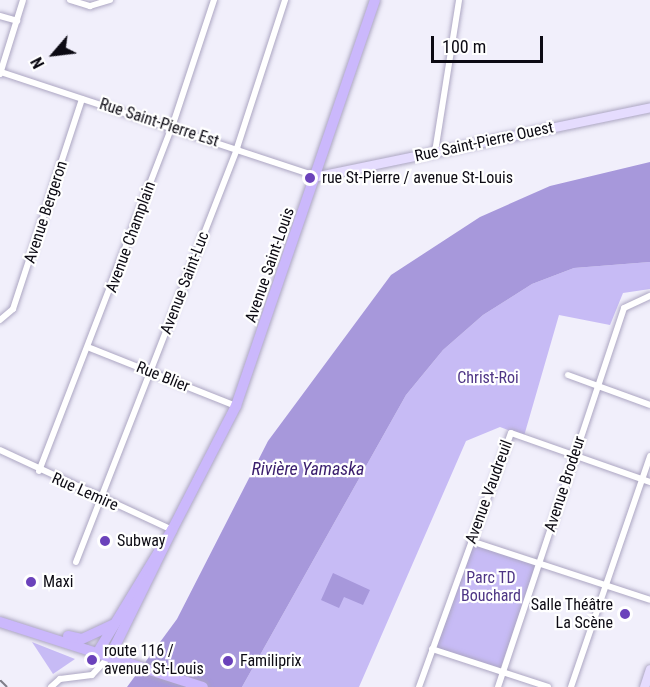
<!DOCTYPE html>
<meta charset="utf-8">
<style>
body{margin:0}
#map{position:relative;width:650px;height:687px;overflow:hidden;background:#f1effb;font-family:"Roboto Condensed",sans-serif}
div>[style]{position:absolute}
.green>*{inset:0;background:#c7bbf5;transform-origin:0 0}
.water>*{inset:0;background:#a798db}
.roads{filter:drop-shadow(0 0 2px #aca6c2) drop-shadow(0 0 2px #aca6c2)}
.street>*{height:6px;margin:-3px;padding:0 3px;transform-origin:3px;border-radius:3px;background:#fff}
.secondary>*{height:9px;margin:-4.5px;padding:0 4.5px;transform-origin:4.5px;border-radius:4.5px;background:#e5dcfe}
.primary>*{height:10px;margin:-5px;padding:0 5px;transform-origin:5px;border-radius:5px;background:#cbb8fc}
.rail>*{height:2px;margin-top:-1px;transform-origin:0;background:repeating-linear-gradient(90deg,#7f7d88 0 10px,transparent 0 20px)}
.dots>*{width:16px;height:16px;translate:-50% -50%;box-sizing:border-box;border:3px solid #fff;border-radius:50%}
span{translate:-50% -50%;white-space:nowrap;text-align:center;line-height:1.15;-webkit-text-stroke:4.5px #fff;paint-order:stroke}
.street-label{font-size:16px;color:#0c0a13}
.poi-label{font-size:16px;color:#0c0a13}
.left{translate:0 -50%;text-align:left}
.right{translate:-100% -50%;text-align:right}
.park-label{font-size:16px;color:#4e3585}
.water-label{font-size:18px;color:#3a1e6d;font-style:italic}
.north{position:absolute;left:24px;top:24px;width:60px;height:60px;-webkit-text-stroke:4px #fff;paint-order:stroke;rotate:242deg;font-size:16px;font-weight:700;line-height:24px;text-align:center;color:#0c0a13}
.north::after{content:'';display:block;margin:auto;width:21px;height:27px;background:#0c0a13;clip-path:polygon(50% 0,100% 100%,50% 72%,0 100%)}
.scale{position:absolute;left:431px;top:36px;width:112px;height:27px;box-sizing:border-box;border:3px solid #0c0a13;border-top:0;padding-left:8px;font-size:18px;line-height:21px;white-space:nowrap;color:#0c0a13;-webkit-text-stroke:4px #fff;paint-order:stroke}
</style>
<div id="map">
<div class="green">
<i style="clip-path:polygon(650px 262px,650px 289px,623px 293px,610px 325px,559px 315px,524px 436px,500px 427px,466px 441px,359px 687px,242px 687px,406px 395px,443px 350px,483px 315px,532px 284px,574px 268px)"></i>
<i style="left:469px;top:539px;width:72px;height:118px;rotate:19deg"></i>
<i style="clip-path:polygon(32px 642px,75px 659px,53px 674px)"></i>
</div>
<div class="water">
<i style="clip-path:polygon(650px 162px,650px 262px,574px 268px,532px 284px,483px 315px,443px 350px,406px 395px,242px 687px,127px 687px,177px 619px,268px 441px,391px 275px,480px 217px,550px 186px)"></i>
<i style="clip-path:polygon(333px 573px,370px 590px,363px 605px,344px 597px,339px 608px,321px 600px)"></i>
</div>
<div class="roads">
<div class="street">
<i style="left:70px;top:0;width:21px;rotate:17deg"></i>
<i style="left:90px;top:6px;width:21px;rotate:-17deg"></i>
<i style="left:0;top:16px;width:18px;rotate:16deg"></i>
<i style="left:1px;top:72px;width:332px;rotate:18.3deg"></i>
<i style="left:0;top:74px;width:77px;rotate:-72.7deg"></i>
<i style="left:435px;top:152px;width:154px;rotate:-81deg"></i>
<i style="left:0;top:320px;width:17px;rotate:-40deg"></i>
<i style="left:13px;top:309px;width:221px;rotate:-71.8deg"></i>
<i style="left:90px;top:348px;width:157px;rotate:21.7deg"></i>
<i style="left:568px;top:375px;width:87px;rotate:20.1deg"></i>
<i style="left:0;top:450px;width:190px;rotate:24.9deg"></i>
<i style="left:39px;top:471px;width:369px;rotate:-68.9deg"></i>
<i style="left:172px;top:127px;width:134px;rotate:-71.7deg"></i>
<i style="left:471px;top:541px;width:188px;rotate:18.2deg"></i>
<i style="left:76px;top:562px;width:444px;rotate:-68.7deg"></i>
<i style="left:237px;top:148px;width:156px;rotate:-72deg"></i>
<i style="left:432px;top:649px;width:122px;rotate:18.1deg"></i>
<i style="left:51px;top:687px;width:12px;rotate:-42deg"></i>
<i style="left:60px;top:679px;width:32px;rotate:-7deg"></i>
<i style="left:92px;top:675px;width:26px;rotate:-47deg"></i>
<i style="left:419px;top:687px;width:270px;rotate:-70.1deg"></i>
<i style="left:511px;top:433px;width:147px;rotate:19.4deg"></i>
<i style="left:498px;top:687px;width:399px;rotate:-71.6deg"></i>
<i style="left:624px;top:308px;width:29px;rotate:-25deg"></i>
<i style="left:571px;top:687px;width:244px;rotate:-71.1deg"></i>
</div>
<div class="secondary">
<i style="left:318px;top:176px;width:339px;rotate:-11.7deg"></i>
<i style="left:644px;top:687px;width:19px;rotate:-72deg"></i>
</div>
<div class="primary">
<i style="left:0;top:622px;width:213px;rotate:17.8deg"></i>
<i style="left:68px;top:636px;width:14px;rotate:12deg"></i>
<i style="left:82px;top:639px;width:35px;rotate:-25deg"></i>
<i style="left:99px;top:650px;width:140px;rotate:-58.7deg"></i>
<i style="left:172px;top:530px;width:140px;rotate:-62.7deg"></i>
<i style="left:236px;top:406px;width:429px;rotate:-71.1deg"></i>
<i style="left:111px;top:654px;width:138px;rotate:-63.8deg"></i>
</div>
</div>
<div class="rail">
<i style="left:0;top:680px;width:10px;rotate:45deg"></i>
</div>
<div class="dots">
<i style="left:310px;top:178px;background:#6b42bb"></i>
<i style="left:105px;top:541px;background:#6b42bb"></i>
<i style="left:31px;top:582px;background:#6b42bb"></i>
<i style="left:625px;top:614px;background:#6b42bb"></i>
<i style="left:92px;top:660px;background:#6b42bb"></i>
<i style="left:228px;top:661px;background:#6b42bb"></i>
</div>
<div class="street-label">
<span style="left:159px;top:123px;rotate:18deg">Rue Saint-Pierre Est</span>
<span style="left:484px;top:142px;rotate:-12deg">Rue Saint-Pierre Ouest</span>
<span style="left:46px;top:212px;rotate:-72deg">Avenue Bergeron</span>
<span style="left:131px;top:237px;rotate:-70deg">Avenue Champlain</span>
<span style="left:270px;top:265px;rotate:-71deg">Avenue Saint-Louis</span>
<span style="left:185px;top:283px;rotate:-69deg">Avenue Saint-Luc</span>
<span style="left:163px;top:377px;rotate:22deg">Rue Blier</span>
<span style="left:565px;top:484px;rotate:-72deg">Avenue Brodeur</span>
<span style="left:85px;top:492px;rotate:24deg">Rue Lemire</span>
<span style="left:489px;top:492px;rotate:-70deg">Avenue Vaudreuil</span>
</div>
<div class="poi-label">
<span class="left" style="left:322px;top:178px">rue St-Pierre / avenue St-Louis</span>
<span class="left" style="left:117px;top:541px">Subway</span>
<span class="left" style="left:43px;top:582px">Maxi</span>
<span class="right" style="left:613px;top:614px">Salle Théâtre<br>La Scène</span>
<span class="left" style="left:104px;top:660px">route 116 /<br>avenue St-Louis</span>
<span class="left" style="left:240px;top:661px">Familiprix</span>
</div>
<div class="park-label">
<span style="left:488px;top:378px">Christ-Roi</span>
<span style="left:491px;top:587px">Parc TD<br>Bouchard</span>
</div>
<div class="water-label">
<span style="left:308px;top:469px">Rivière Yamaska</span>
</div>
<div class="north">N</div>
<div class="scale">100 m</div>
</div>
